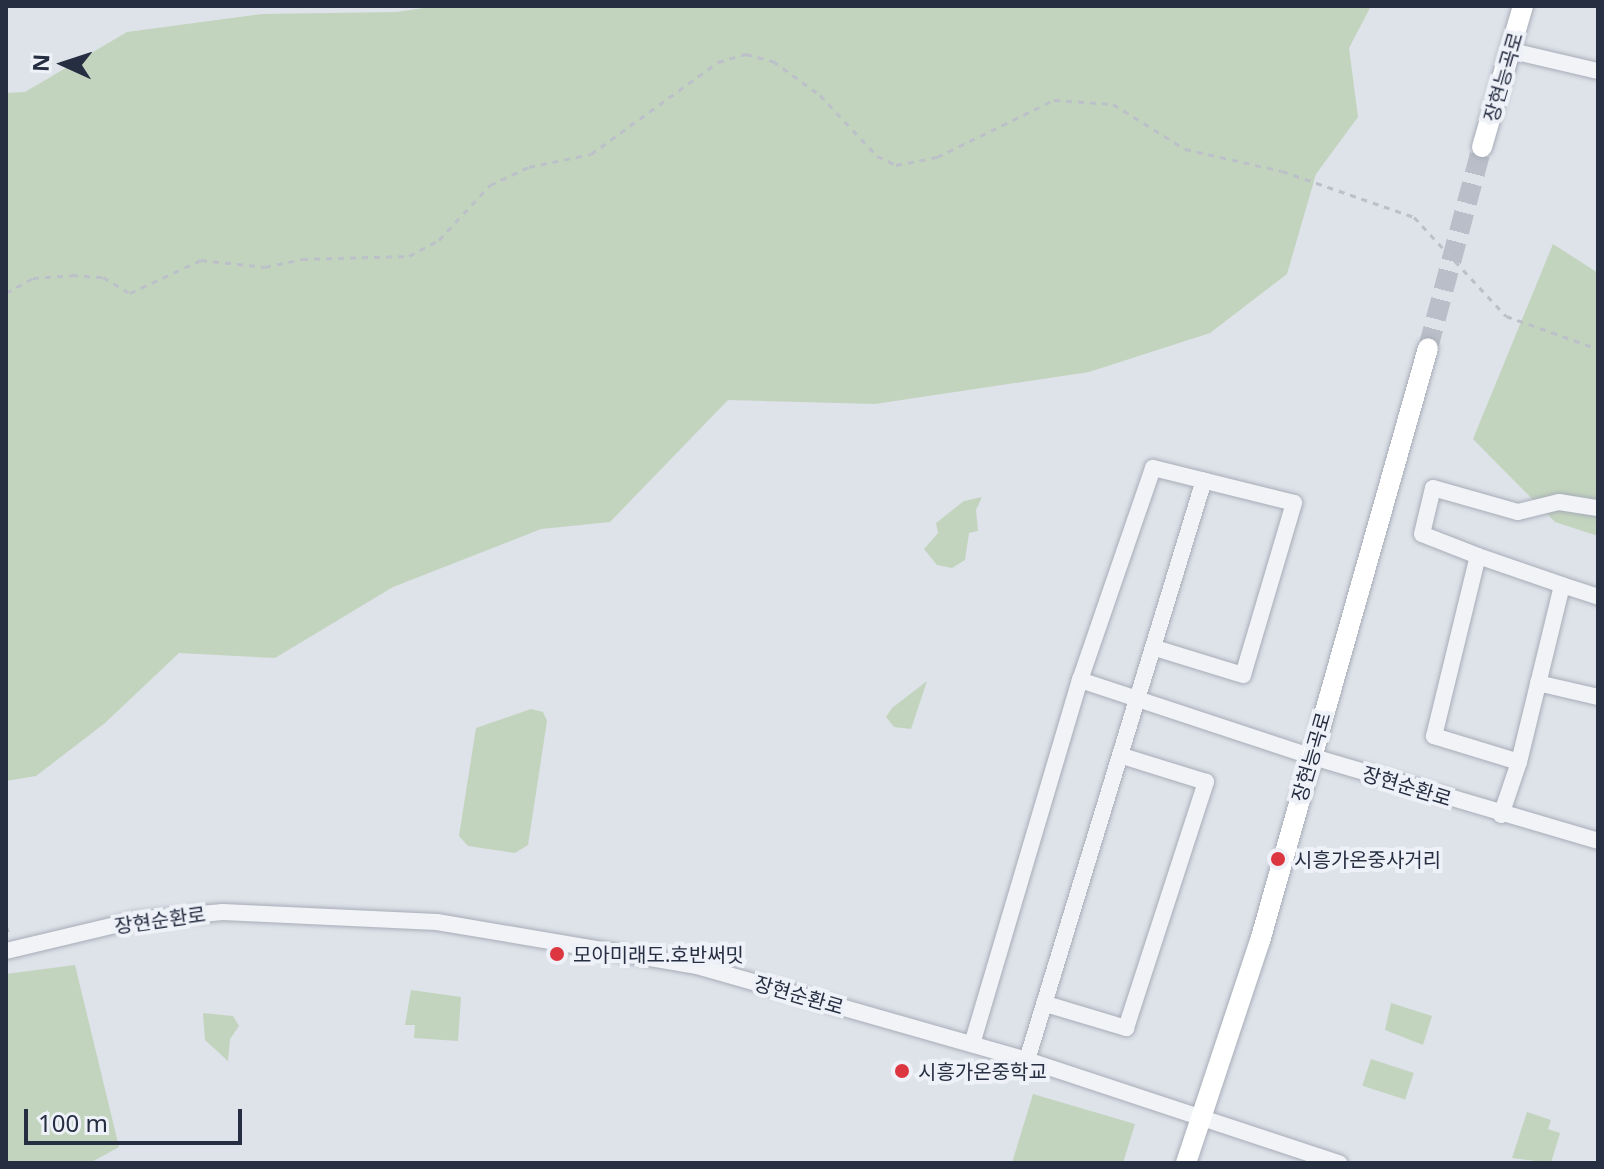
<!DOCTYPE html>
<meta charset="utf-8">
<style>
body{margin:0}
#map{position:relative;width:1604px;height:1169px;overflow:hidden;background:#dee2e9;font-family:"Noto Sans","Noto Sans KR",sans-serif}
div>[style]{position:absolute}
.green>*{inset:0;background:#c2d4be;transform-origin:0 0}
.major-tunnel>*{height:20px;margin-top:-10px;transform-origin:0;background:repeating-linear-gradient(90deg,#b9bec8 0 20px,transparent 0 30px)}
.path>*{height:3px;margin-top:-1.5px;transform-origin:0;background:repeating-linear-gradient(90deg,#bcc0c8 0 6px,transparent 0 12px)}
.roads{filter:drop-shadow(0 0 2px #a7acb7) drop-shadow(0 0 2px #a7acb7)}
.minor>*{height:16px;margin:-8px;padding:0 8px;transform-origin:8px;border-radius:8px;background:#f1f3f7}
.major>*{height:20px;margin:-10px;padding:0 10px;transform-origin:10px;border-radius:10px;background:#fff}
.dots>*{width:22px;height:22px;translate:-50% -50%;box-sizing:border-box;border:4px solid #eef1f7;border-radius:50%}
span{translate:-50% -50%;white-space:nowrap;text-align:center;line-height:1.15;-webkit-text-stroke:8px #eef1f7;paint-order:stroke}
.street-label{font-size:20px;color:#262e42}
.poi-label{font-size:20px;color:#262e42}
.left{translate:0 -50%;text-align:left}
.frame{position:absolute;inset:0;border:8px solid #262e42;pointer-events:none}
.north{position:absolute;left:24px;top:24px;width:80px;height:80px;-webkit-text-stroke:6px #eef1f7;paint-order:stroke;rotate:273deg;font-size:22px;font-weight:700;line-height:32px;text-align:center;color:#262e42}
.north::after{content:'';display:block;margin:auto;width:28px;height:36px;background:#262e42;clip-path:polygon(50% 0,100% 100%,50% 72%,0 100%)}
.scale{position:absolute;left:24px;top:1109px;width:218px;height:36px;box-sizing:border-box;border:4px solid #262e42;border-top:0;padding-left:10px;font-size:24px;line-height:28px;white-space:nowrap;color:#262e42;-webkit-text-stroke:6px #eef1f7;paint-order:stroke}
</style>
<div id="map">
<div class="green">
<i style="clip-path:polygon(438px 6px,1371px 6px,1349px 48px,1358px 117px,1316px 174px,1287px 274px,1210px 333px,1089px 372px,875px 404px,728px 400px,610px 522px,541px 529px,393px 587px,275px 658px,179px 653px,105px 723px,36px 776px,6px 781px,6px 93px,25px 92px,127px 32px,262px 14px,396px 12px)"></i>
<i style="clip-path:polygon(1553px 244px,1598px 273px,1598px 536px,1555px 522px,1473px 439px)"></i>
<i style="clip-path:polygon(982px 497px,976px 510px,978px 531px,969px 533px,965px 560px,952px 568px,937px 565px,924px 549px,938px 533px,936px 523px,964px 501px)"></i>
<i style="clip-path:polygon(927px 681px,911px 729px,894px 727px,886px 717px,892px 708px)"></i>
<i style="clip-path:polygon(531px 709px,543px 712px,547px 721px,528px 845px,515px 853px,468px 846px,459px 836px,476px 728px)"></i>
<i style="clip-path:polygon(75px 965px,119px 1147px,90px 1163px,6px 1163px,6px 974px)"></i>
<i style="clip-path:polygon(411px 990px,461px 997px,458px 1041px,414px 1038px,415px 1025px,405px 1025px)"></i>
<i style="clip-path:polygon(1391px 1003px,1432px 1016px,1423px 1045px,1385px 1030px)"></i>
<i style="clip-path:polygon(203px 1013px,233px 1016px,239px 1026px,230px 1039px,228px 1061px,205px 1040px)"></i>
<i style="left:1371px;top:1059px;width:45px;height:28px;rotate:18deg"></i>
<i style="clip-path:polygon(1033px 1094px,1135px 1124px,1123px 1163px,1012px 1163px)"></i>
<i style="clip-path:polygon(1527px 1112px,1551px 1120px,1548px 1129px,1560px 1133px,1551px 1163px,1512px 1158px)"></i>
</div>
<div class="major-tunnel">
<i style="left:1428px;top:348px;width:208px;rotate:-75deg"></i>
</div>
<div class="path">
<i style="left:6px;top:293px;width:31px;rotate:-29deg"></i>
<i style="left:33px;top:278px;width:39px;rotate:-4deg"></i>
<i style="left:72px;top:275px;width:31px;rotate:4deg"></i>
<i style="left:103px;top:277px;width:31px;rotate:31deg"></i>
<i style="left:130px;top:293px;width:78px;rotate:-24.9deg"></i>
<i style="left:201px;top:260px;width:64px;rotate:6.2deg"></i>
<i style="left:265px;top:267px;width:38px;rotate:-12deg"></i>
<i style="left:302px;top:259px;width:107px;rotate:-1.6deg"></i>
<i style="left:409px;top:256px;width:34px;rotate:-28deg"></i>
<i style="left:439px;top:240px;width:75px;rotate:-47.2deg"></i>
<i style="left:490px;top:185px;width:43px;rotate:-24.8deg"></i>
<i style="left:529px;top:167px;width:63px;rotate:-11.8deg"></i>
<i style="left:591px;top:154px;width:157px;rotate:-35.9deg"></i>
<i style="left:718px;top:62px;width:29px;rotate:-16deg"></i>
<i style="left:746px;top:54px;width:28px;rotate:15deg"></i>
<i style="left:773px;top:61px;width:58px;rotate:35.9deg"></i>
<i style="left:820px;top:95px;width:83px;rotate:46.9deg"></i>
<i style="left:877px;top:156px;width:21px;rotate:25deg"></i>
<i style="left:896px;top:165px;width:42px;rotate:-11deg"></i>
<i style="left:937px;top:157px;width:130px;rotate:-26deg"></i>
<i style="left:1054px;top:100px;width:59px;rotate:3.9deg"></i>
<i style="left:1113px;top:104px;width:85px;rotate:32deg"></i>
<i style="left:1185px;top:149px;width:99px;rotate:12.8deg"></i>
<i style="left:1282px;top:171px;width:140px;rotate:19.2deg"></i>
<i style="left:1414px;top:217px;width:135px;rotate:47.1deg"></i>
<i style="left:1506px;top:316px;width:98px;rotate:19.7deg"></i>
<i style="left:6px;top:926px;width:9px;rotate:69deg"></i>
</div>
<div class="roads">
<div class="minor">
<i style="left:1512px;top:51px;width:88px;rotate:13.1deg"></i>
<i style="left:1478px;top:556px;width:60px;rotate:-158.6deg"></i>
<i style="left:1422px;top:534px;width:47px;rotate:-76.6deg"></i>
<i style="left:1433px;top:488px;width:88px;rotate:15.8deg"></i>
<i style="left:1518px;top:512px;width:42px;rotate:-13.7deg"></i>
<i style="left:1559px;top:502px;width:39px;rotate:9deg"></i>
<i style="left:1080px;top:680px;width:242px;rotate:18.3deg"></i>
<i style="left:1310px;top:756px;width:300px;rotate:16.4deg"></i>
<i style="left:1538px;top:683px;width:62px;rotate:13.1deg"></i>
<i style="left:1519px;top:762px;width:89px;rotate:-163deg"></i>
<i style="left:1434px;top:736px;width:185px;rotate:-76.3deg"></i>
<i style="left:1478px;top:556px;width:89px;rotate:19deg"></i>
<i style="left:1501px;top:815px;width:56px;rotate:-71.2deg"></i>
<i style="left:1519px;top:762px;width:182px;rotate:-76.3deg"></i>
<i style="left:1562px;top:585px;width:38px;rotate:18deg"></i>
<i style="left:6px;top:951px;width:134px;rotate:-13.4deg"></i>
<i style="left:136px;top:920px;width:87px;rotate:-5.3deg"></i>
<i style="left:223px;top:912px;width:214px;rotate:2.7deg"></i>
<i style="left:437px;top:922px;width:264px;rotate:9.6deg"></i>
<i style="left:697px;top:966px;width:343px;rotate:15.9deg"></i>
<i style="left:1027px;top:1060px;width:329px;rotate:18.3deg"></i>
<i style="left:1046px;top:1004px;width:84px;rotate:16.7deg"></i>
<i style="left:1126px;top:1028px;width:259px;rotate:-72deg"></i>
<i style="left:1206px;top:782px;width:88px;rotate:-162.8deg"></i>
<i style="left:972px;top:1044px;width:380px;rotate:-73.5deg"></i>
<i style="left:1080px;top:680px;width:224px;rotate:-71deg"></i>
<i style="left:1153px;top:468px;width:145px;rotate:13.9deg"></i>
<i style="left:1294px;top:503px;width:179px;rotate:106.5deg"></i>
<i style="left:1243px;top:675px;width:92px;rotate:-162.9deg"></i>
<i style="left:1027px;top:1060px;width:606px;rotate:-73.03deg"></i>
</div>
<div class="major">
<i style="left:1482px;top:147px;width:147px;rotate:-73.8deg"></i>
<i style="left:1186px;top:1163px;width:234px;rotate:-71.6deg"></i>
<i style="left:1260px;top:941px;width:616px;rotate:-74.18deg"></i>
</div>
</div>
<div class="dots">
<i style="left:1278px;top:859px;background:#dc3641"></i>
<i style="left:557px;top:954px;background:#dc3641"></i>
<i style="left:902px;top:1071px;background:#dc3641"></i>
</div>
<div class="street-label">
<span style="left:1503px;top:77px;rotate:-74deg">장현능곡로</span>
<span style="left:1311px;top:757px;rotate:-74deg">장현능곡로</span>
<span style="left:1407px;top:786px;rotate:17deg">장현순환로</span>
<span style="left:160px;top:920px;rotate:-8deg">장현순환로</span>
<span style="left:799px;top:995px;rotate:16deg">장현순환로</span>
</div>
<div class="poi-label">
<span class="left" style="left:1294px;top:859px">시흥가온중사거리</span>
<span class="left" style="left:573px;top:954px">모아미래도.호반써밋</span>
<span class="left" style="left:918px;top:1071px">시흥가온중학교</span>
</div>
<div class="frame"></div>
<div class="north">N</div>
<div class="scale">100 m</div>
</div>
